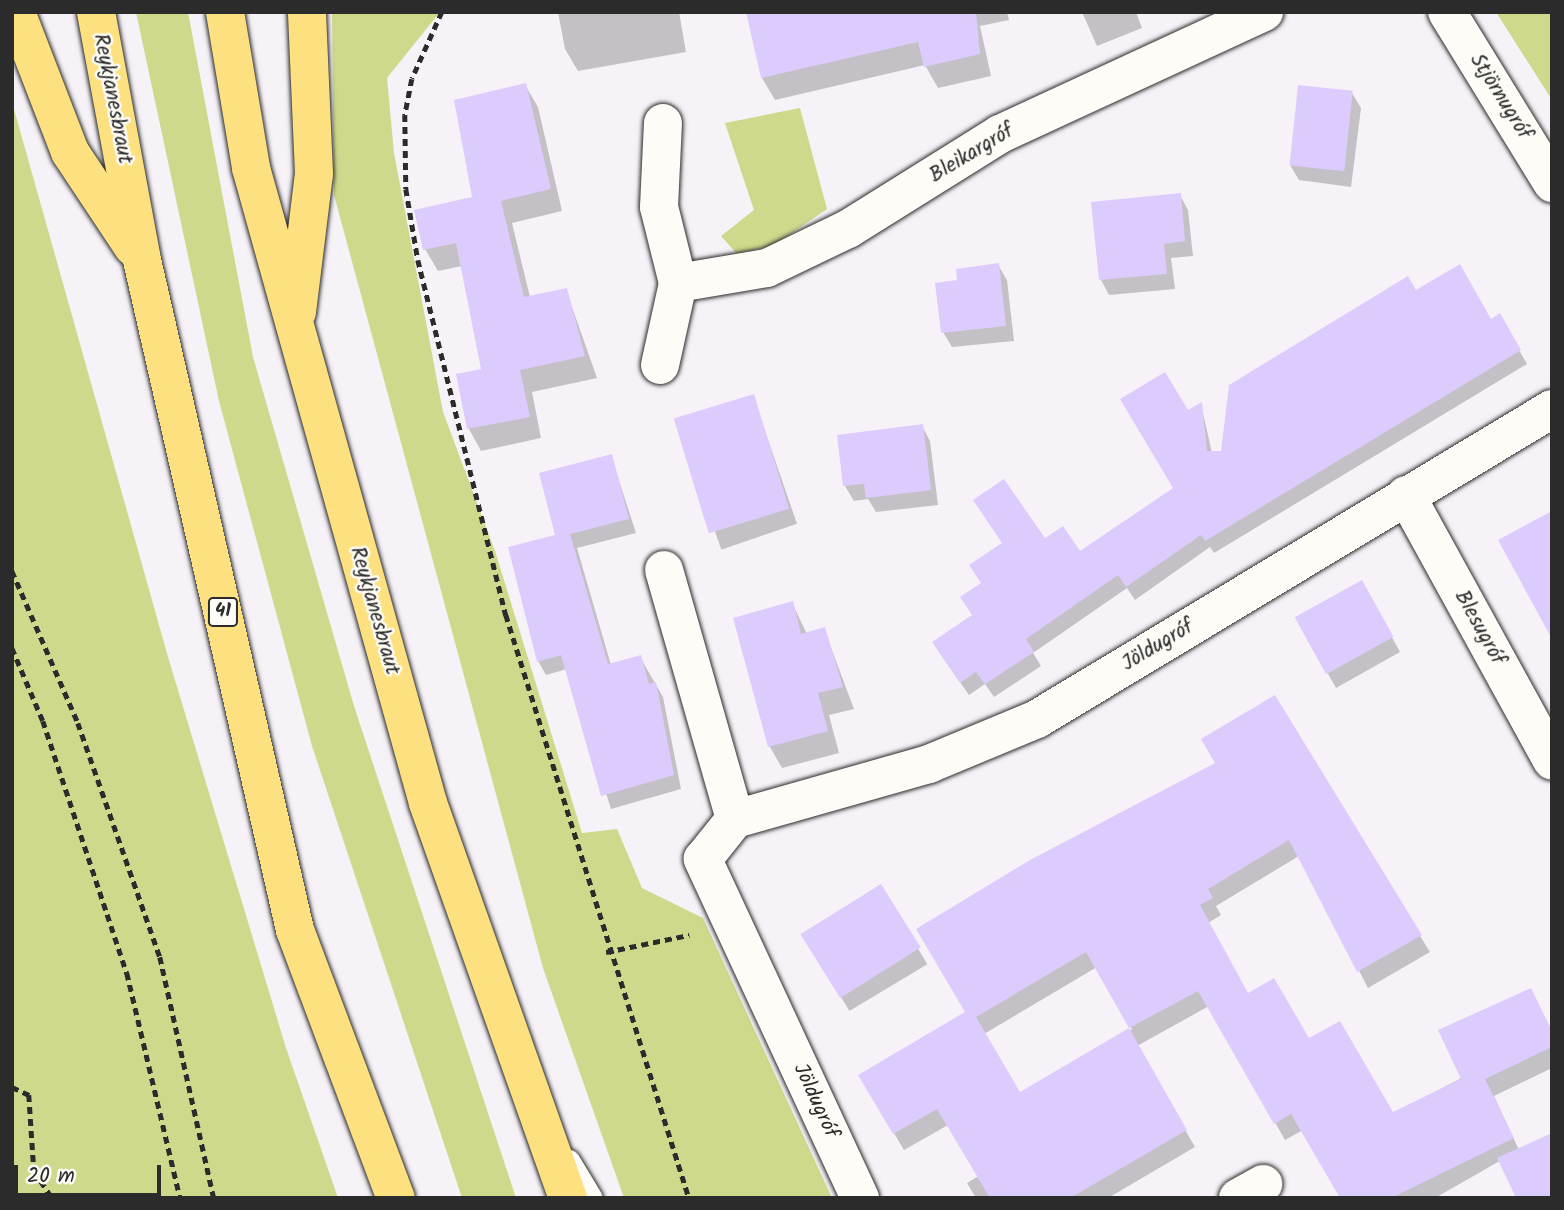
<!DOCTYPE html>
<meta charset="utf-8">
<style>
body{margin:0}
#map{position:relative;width:1564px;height:1210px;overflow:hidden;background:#f6f2f8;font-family:Kalam,sans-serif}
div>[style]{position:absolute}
.green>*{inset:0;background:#ced98c}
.shadow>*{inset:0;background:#0003;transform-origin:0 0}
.building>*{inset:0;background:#dcccfe;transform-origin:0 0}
.path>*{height:4.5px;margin-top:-2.25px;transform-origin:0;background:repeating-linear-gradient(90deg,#2b2b2b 0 7px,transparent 0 12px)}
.roads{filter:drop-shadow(0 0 2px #2b2b2b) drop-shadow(0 0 2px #2b2b2b)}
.service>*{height:21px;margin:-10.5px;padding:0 10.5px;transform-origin:10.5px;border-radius:10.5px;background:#fdfcf7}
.minor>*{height:38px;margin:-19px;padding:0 19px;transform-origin:19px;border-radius:19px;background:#fdfcf7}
.trunk>*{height:38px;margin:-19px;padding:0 19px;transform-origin:19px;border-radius:19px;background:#fde080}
span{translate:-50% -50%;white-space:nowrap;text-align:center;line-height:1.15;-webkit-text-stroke:5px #fdfcf7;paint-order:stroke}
.shield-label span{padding:2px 5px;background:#fdfcf7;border:2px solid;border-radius:5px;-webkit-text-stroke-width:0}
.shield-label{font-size:19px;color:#2b2b2b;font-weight:700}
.street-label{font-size:21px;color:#2b2b2b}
.frame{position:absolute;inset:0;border:14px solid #2b2b2b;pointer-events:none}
.scale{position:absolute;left:14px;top:1165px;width:147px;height:32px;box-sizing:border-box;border:4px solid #2b2b2b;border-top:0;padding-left:9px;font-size:21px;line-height:24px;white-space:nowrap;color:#2b2b2b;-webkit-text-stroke:5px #fdfcf7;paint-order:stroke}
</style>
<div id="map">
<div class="green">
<i style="clip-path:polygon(136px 12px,188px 12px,253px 357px,354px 706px,516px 1198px,462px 1198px,312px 746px,219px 401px)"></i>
<i style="clip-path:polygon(332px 12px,440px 12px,387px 78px,394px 153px,443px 412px,495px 551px,582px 833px,617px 829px,642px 888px,703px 918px,832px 1198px,624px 1198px,543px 968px,334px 195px)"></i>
<i style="clip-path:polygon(1496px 12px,1552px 12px,1552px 100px)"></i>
<i style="clip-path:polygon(12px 102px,168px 657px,286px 1048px,338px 1198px,12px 1198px)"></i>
<i style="clip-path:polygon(800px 108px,827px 209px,774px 245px,737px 254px,721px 236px,754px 210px,725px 123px)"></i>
</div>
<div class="shadow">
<i style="clip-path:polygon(558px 12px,679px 12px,686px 52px,578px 71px,565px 49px)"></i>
<i style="clip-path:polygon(747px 12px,1007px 12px,1009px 20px,980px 26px,991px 76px,938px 88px,925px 65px,775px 100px,762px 78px)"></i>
<i style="clip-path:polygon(1082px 12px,1136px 12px,1142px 28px,1097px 46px)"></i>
<i style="clip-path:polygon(525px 85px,538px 107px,562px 211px,512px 223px,530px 297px,566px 290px,597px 378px,532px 392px,541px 438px,481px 451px,469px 429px,458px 376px,483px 370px,462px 266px,438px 271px,425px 249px,474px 198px)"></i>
<i style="clip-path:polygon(1352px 93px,1361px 108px,1351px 187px,1299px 180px,1290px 165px)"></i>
<i style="clip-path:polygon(1180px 195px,1188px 210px,1193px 256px,1171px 258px,1175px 289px,1109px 295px,1101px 280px)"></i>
<i style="clip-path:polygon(998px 265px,1007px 280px,1014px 341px,952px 347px,943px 332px,959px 282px)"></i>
<i style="clip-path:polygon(1415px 293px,1490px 321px,1499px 316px,1527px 364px,1214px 553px,1210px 547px,1135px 600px,1127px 588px,1033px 653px,1041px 666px,994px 697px,985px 684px,969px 695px,942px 656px,1044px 540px,1079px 554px,1175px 488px,1187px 412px,1201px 404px,1212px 453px,1222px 453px)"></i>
<i style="left:753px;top:396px;width:135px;height:80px;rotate:71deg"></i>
<i style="clip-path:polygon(922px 426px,930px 441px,938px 505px,876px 512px,868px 499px,854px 501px,845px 486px)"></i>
<i style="clip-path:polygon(611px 456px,636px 533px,577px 548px,611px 665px,640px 657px,663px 697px,681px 789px,611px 809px,567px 669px,546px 675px,538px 661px,557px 536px)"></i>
<i style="clip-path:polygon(1370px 597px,1400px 652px,1336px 688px,1296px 617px)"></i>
<i style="clip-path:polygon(792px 603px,807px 634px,824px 629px,854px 709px,829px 715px,839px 753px,782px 768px,770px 747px,735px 619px)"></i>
<i style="clip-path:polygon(evenodd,1217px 764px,1420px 936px,1430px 952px,1368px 988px,1299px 856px,1216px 906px,1221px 915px,1208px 923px,1248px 995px,1392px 1114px,1552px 1031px,1552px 1068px,1494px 1096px,1519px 1150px,1435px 1198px,1342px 1198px,1303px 1130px,1285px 1140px,1209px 1006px,1137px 1046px,1195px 1147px,1108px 1198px,976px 1198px,967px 1183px,979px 1176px,948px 1125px,904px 1150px,860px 1076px,967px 1013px,1217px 764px,1097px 967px,1132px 1029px,1019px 1094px,984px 1034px,1097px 967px)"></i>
<i style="left:881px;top:887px;width:90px;height:91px;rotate:59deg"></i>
</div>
<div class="building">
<i style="clip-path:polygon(746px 12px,976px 12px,980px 54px,924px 67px,918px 42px,761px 78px)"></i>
<i style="clip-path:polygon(526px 83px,551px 189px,501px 201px,524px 297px,567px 288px,585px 356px,520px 370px,530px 417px,467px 429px,456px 374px,481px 369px,456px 243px,423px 250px,414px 210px,472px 197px,454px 100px)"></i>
<i style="left:1298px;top:85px;width:55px;height:81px;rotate:6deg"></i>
<i style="clip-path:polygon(1181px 193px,1185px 241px,1164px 244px,1167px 274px,1099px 280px,1091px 202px)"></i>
<i style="clip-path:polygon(999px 263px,1006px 326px,941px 333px,935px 283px,957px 280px,956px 269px)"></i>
<i style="clip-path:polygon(1460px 264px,1491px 319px,1500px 313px,1521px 350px,1205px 541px,1201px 535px,1126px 587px,1118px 575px,1026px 639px,1034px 652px,985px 684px,976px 672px,960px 683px,932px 642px,972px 615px,960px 597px,981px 583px,969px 565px,1002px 543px,973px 500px,1004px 479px,1045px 538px,1063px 526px,1080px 551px,1173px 488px,1120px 399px,1165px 372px,1188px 410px,1202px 402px,1207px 451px,1221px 451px,1229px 385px,1408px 276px,1416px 290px)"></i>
<i style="left:754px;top:394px;width:120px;height:84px;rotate:73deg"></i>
<i style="clip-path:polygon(923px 424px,931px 490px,866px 498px,864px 484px,843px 486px,837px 435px)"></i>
<i style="clip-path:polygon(612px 454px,629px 519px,570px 534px,608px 664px,641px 655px,649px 684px,656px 682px,674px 775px,601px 796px,561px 655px,537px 662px,508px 547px,555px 535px,539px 473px)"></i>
<i style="clip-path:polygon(1552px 511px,1552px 639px,1498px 540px)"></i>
<i style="left:1362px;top:580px;width:65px;height:77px;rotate:61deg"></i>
<i style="clip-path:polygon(793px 601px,801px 634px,825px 627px,843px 687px,818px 693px,828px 731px,768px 747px,733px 618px)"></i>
<i style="clip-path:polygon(evenodd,1275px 695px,1422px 935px,1357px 972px,1289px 840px,1208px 889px,1213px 898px,1200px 905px,1248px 993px,1274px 978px,1309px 1038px,1340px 1021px,1393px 1112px,1461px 1079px,1438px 1030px,1531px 988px,1552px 1031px,1552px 1047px,1485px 1079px,1514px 1138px,1391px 1198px,1340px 1198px,1291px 1114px,1274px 1124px,1198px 991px,1129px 1028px,1187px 1130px,1070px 1198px,990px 1198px,937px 1109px,893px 1134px,858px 1075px,965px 1012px,916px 929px,1030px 860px,1215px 763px,1201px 739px,1275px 695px,1086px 952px,1129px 1028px,1020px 1092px,976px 1017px,1086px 952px)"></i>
<i style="left:881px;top:884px;width:75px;height:95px;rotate:58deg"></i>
<i style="clip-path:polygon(1552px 1133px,1552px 1198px,1516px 1198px,1497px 1158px)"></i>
</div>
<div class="path">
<i style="left:442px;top:12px;width:73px;rotate:114.1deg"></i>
<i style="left:412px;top:79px;width:37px;rotate:101deg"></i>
<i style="left:405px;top:115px;width:74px;rotate:89.2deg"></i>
<i style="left:406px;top:189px;width:72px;rotate:80.4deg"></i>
<i style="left:418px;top:260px;width:366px;rotate:76.1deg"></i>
<i style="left:506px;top:615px;width:611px;rotate:72.57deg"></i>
<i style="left:12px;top:571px;width:166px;rotate:66.5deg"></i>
<i style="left:78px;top:723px;width:248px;rotate:70.7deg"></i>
<i style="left:160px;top:957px;width:247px;rotate:77.4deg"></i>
<i style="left:12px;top:648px;width:79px;rotate:67deg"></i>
<i style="left:43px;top:721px;width:266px;rotate:71.6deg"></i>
<i style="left:127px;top:973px;width:231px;rotate:76.7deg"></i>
<i style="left:606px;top:952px;width:85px;rotate:-11.6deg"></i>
<i style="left:12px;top:1087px;width:19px;rotate:25deg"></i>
<i style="left:29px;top:1095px;width:76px;rotate:86.2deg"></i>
<i style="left:34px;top:1171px;width:32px;rotate:56deg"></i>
</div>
<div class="roads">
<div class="service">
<i style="left:569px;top:1160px;width:44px;rotate:58.8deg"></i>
</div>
<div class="minor">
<i style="left:1447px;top:12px;width:201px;rotate:58.4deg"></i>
<i style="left:678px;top:283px;width:90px;rotate:-9.6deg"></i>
<i style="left:767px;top:268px;width:90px;rotate:-25.7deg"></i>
<i style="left:848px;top:229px;width:179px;rotate:-32deg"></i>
<i style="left:1000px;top:134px;width:291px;rotate:-24.8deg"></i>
<i style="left:660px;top:365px;width:84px;rotate:-77.6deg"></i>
<i style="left:678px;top:283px;width:78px;rotate:-104deg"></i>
<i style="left:659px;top:207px;width:84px;rotate:-87.3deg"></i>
<i style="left:1406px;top:495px;width:303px;rotate:61.2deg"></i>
<i style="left:664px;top:570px;width:259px;rotate:74.1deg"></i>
<i style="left:860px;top:1198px;width:374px;rotate:-114.9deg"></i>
<i style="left:703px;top:859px;width:51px;rotate:-51.3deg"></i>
<i style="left:735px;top:819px;width:202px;rotate:-15.8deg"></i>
<i style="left:929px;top:764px;width:117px;rotate:-22.6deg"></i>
<i style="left:1037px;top:719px;width:601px;rotate:-31.05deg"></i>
<i style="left:1238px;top:1198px;width:29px;rotate:-29deg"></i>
</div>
<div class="trunk">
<i style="left:16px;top:12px;width:150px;rotate:68.9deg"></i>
<i style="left:70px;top:152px;width:114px;rotate:56.4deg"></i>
<i style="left:96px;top:12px;width:252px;rotate:79.5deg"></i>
<i style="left:142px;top:260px;width:687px;rotate:77.14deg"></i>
<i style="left:295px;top:930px;width:286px;rotate:69.4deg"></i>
<i style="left:225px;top:12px;width:158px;rotate:80.5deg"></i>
<i style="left:251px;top:168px;width:659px;rotate:74.42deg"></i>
<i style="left:428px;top:803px;width:419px;rotate:70.5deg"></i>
<i style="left:297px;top:312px;width:139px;rotate:-83deg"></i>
<i style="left:314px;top:174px;width:162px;rotate:-92.5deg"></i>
</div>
</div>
<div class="shield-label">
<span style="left:223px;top:612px">41</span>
</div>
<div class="street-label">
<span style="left:1500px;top:97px;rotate:58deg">Stjörnugróf</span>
<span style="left:112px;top:99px;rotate:79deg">Reykjanesbraut</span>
<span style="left:972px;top:154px;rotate:-31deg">Bleikargróf</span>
<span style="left:374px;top:611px;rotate:74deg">Reykjanesbraut</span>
<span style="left:1479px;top:628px;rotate:61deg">Blesugróf</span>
<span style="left:1158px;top:646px;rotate:-31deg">Jöldugróf</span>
<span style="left:815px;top:1101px;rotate:65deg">Jöldugróf</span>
</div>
<div class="frame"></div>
<div class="scale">20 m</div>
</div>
